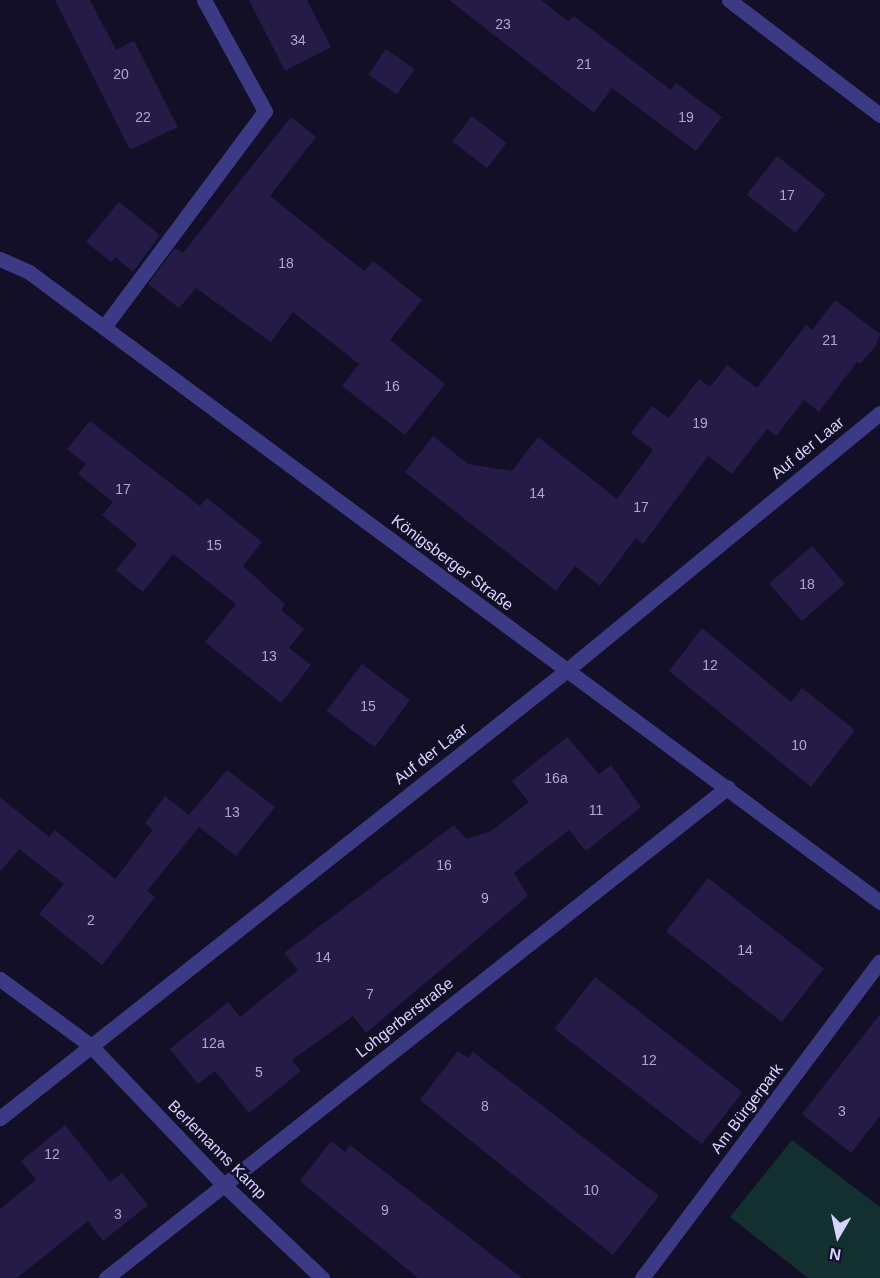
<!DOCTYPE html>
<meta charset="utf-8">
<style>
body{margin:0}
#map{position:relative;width:880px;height:1278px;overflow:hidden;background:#130f26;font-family:Helvetica,sans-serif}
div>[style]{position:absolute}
.green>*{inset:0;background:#12302f}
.building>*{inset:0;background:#241b47;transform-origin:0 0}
.minor>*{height:15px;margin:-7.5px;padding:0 7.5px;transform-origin:7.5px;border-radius:7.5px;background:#3d3a85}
span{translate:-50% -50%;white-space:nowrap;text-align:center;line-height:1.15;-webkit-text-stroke:5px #130f26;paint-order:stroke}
.number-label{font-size:14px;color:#aca6d1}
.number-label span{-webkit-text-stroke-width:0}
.street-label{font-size:16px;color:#d9d4ff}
.north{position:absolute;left:808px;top:1206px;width:60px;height:60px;-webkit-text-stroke:4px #130f26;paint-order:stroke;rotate:189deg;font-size:16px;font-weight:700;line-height:24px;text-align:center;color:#d9d4ff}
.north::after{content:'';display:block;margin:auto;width:21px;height:27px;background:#d9d4ff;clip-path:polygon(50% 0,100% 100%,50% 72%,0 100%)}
</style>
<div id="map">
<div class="green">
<i style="clip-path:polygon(792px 1140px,880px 1207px,880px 1278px,808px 1278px,730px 1217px)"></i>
</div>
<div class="building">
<i style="clip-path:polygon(55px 0,90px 0,116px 50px,134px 41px,178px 127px,130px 150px)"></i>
<i style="clip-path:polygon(249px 0,307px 0,331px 47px,285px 71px)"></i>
<i style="clip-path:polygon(449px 0,541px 0,568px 21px,574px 16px,671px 90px,676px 83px,722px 117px,696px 151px,612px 88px,594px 113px)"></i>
<i style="left:386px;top:49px;width:35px;height:31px;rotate:35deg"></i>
<i style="left:472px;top:116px;width:44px;height:32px;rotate:38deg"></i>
<i style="clip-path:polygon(291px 117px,316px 137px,270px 196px,364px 271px,373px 261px,422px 300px,390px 340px,445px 384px,405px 435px,342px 386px,359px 364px,293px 312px,271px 342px,196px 288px,179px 308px,148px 284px,175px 248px,183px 253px)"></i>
<i style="left:777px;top:156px;width:62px;height:49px;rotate:38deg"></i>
<i style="clip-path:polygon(119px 202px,160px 235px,133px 272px,115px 257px,111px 262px,86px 242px)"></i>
<i style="clip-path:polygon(835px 300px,880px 334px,875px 347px,860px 364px,857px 362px,819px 412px,804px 400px,776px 436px,767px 429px,732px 474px,708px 456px,643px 544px,636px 538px,600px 586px,575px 566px,556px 591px,405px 472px,433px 436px,468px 464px,512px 471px,538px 437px,617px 499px,653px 450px,631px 433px,652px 406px,669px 418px,699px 379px,710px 387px,727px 365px,757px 388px,806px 325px,812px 330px)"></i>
<i style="clip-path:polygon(90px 421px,200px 506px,207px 498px,262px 542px,243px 566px,285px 604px,281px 610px,304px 629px,289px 648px,311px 665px,281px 703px,205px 642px,236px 604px,173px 554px,143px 592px,116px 570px,137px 544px,102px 515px,113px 502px,78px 474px,86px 464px,67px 449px)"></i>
<i style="left:812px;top:546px;width:50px;height:57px;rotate:49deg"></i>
<i style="clip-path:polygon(702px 628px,791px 702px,802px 688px,855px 730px,811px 787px,669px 671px)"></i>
<i style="left:362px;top:664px;width:60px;height:59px;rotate:37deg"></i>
<i style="clip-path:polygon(567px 737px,599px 774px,611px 765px,641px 807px,586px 851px,569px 830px,514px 873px,528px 896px,366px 1033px,353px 1016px,292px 1060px,301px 1071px,249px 1113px,215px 1071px,198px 1084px,170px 1049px,228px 1002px,240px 1017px,298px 970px,284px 953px,454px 825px,466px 839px,491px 831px,529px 802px,512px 781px)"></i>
<i style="clip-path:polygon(227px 770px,275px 807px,236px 856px,199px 827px,147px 891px,155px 897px,102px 965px,39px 914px,64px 884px,19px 849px,0 872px,0 797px,49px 837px,55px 830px,115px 879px,153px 830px,145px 823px,165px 796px,189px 815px)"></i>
<i style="left:708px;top:878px;width:147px;height:68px;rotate:38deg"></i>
<i style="left:595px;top:977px;width:187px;height:66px;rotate:38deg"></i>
<i style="clip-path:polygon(880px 1014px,880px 1116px,851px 1153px,802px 1114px)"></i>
<i style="clip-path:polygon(458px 1051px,468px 1058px,473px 1052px,659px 1196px,613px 1255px,420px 1100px)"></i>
<i style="clip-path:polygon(65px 1125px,110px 1182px,122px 1173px,148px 1205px,103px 1241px,88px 1221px,17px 1278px,0 1278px,0 1209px,36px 1180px,21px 1161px)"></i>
<i style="clip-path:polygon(331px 1141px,345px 1152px,350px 1145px,522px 1278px,418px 1278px,300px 1181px)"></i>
</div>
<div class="minor">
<i style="left:729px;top:0;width:190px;rotate:37.3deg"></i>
<i style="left:0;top:259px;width:32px;rotate:24deg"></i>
<i style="left:29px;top:272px;width:1059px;rotate:36.51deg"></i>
<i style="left:104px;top:327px;width:269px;rotate:-53.3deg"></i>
<i style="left:265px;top:111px;width:127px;rotate:-118.8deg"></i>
<i style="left:0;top:979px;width:112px;rotate:36.3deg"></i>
<i style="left:90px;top:1045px;width:192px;rotate:46.3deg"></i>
<i style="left:223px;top:1184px;width:137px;rotate:43.5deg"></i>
<i style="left:0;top:1118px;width:723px;rotate:-38.31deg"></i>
<i style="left:567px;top:670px;width:405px;rotate:-39.4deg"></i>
<i style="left:106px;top:1278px;width:792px;rotate:-38.29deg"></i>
<i style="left:642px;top:1278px;width:396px;rotate:-53.1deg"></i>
</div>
<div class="number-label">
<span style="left:503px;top:24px">23</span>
<span style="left:298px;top:40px">34</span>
<span style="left:584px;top:64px">21</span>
<span style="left:121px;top:74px">20</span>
<span style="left:143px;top:117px">22</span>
<span style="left:686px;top:117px">19</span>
<span style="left:787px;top:195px">17</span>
<span style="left:286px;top:263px">18</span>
<span style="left:830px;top:340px">21</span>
<span style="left:392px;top:386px">16</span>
<span style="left:700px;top:423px">19</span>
<span style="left:123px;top:489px">17</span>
<span style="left:537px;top:493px">14</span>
<span style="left:641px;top:507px">17</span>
<span style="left:214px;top:545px">15</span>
<span style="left:807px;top:584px">18</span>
<span style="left:269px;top:656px">13</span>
<span style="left:710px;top:665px">12</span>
<span style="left:368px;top:706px">15</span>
<span style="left:799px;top:745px">10</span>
<span style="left:556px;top:778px">16a</span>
<span style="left:596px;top:810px">11</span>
<span style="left:232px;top:812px">13</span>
<span style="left:444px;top:865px">16</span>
<span style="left:485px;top:898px">9</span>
<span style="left:91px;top:920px">2</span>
<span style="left:745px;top:950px">14</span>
<span style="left:323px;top:957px">14</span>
<span style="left:370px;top:994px">7</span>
<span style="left:213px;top:1043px">12a</span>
<span style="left:649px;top:1060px">12</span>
<span style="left:259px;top:1072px">5</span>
<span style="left:485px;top:1106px">8</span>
<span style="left:842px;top:1111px">3</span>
<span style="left:52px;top:1154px">12</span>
<span style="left:591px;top:1190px">10</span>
<span style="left:385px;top:1210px">9</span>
<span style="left:118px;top:1214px">3</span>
</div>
<div class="street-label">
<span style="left:808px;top:448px;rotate:-39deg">Auf der Laar</span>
<span style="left:452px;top:563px;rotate:37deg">Königsberger Straße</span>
<span style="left:431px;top:754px;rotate:-38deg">Auf der Laar</span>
<span style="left:405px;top:1018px;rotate:-38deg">Lohgerberstraße</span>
<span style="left:747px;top:1109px;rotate:-53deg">Am Bürgerpark</span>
<span style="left:217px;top:1150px;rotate:45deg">Berlemanns Kamp</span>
</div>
<div class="north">N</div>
</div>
